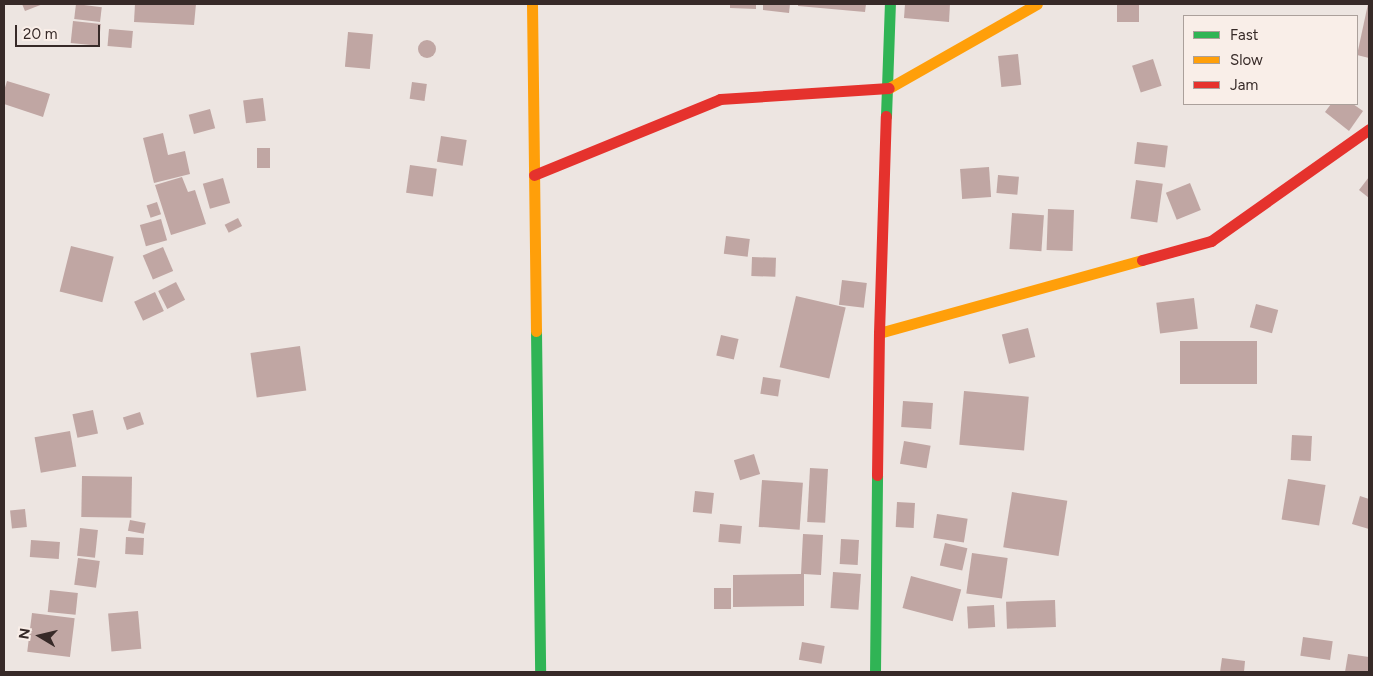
<!DOCTYPE html>
<style>
body{margin:0}
#map{position:relative;width:1373px;height:676px;overflow:hidden;background:#ede5e1;font-family:Figtree,sans-serif}
div>[style]{position:absolute}
.building>*{inset:0;background:#c0a6a3;transform-origin:0 0}
.round{border-radius:50%}
.fast>*{height:11px;margin:-5.5px;padding:0 5.5px;transform-origin:5.5px;border-radius:5.5px;background:#30b455}
.slow>*{height:11px;margin:-5.5px;padding:0 5.5px;transform-origin:5.5px;border-radius:5.5px;background:#ff9f0a}
.jam>*{height:11px;margin:-5.5px;padding:0 5.5px;transform-origin:5.5px;border-radius:5.5px;background:#e5322d}
span{translate:-50% -50%;white-space:nowrap;text-align:center;line-height:1.15;-webkit-text-stroke:5px #f9eee8;paint-order:stroke}
.frame{position:absolute;inset:0;border:5px solid #372a28;pointer-events:none}
.legend{position:absolute;left:1183px;top:15px;width:175px;height:90px;box-sizing:border-box;background:#f9eee8;border:1px solid #aba09b;margin:0;padding:6px 9px;list-style:none;font-size:15px;color:#372a28}
.legend li{display:flex;align-items:center;gap:10px;height:25px}
.legend b{width:25px;border:1px solid #aba09b}
.north{position:absolute;left:15px;top:611px;width:50px;height:50px;-webkit-text-stroke:4px #f9eee8;paint-order:stroke;rotate:279deg;font-size:14px;font-weight:700;line-height:20px;text-align:center;color:#372a28}
.north::after{content:'';display:block;margin:auto;width:18px;height:22px;background:#372a28;clip-path:polygon(50% 0,100% 100%,50% 72%,0 100%)}
.scale{position:absolute;left:15px;top:25px;width:85px;height:22px;box-sizing:border-box;border:2px solid #372a28;border-top:0;padding-left:6px;font-size:15px;line-height:18px;white-space:nowrap;color:#372a28;-webkit-text-stroke:4px #f9eee8;paint-order:stroke}
</style>
<div id="map">
<div class="building">
<i style="clip-path:polygon(22px 4px,43px 4px,25px 11px)"></i>
<i style="left:76px;top:4px;width:26px;height:15px;rotate:7deg"></i>
<i style="clip-path:polygon(135px 4px,196px 4px,194px 25px,134px 22px)"></i>
<i style="clip-path:polygon(730px 4px,756px 4px,756px 9px,730px 8px)"></i>
<i style="clip-path:polygon(763px 4px,790px 4px,789px 13px,763px 10px)"></i>
<i style="clip-path:polygon(798px 4px,866px 4px,865px 12px,798px 6px)"></i>
<i style="clip-path:polygon(905px 4px,950px 4px,949px 22px,904px 18px)"></i>
<i style="left:1117px;top:4px;width:22px;height:18px"></i>
<i style="clip-path:polygon(1368px 4px,1369px 4px,1369px 58px,1357px 55px)"></i>
<i style="left:73px;top:21px;width:28px;height:22px;rotate:6deg"></i>
<i style="left:109px;top:29px;width:24px;height:17px;rotate:5deg"></i>
<i style="left:348px;top:32px;width:25px;height:35px;rotate:5deg"></i>
<i class="round" style="left:418px;top:40px;width:18px;height:18px"></i>
<i style="left:1018px;top:54px;width:31px;height:20px;rotate:84deg"></i>
<i style="left:1153px;top:59px;width:28px;height:22px;rotate:72deg"></i>
<i style="clip-path:polygon(7px 81px,50px 94px,43px 117px,4px 104px,4px 91px)"></i>
<i style="left:412px;top:82px;width:15px;height:17px;rotate:8deg"></i>
<i style="left:263px;top:98px;width:23px;height:20px;rotate:83deg"></i>
<i style="clip-path:polygon(1331px 104px,1353px 104px,1363px 111px,1349px 131px,1325px 112px)"></i>
<i style="left:210px;top:109px;width:20px;height:22px;rotate:75deg"></i>
<i style="clip-path:polygon(163px 133px,168px 155px,185px 151px,190px 174px,154px 183px,143px 138px)"></i>
<i style="left:441px;top:136px;width:26px;height:26px;rotate:9deg"></i>
<i style="left:1137px;top:142px;width:31px;height:22px;rotate:7deg"></i>
<i style="left:257px;top:148px;width:13px;height:20px"></i>
<i style="left:410px;top:165px;width:27px;height:28px;rotate:8deg"></i>
<i style="left:989px;top:167px;width:30px;height:29px;rotate:86deg"></i>
<i style="left:998px;top:175px;width:21px;height:18px;rotate:5deg"></i>
<i style="clip-path:polygon(182px 177px,188px 192px,195px 190px,206px 224px,171px 235px,155px 185px)"></i>
<i style="clip-path:polygon(1369px 177px,1369px 198px,1359px 190px)"></i>
<i style="left:223px;top:178px;width:26px;height:21px;rotate:74deg"></i>
<i style="left:1136px;top:180px;width:27px;height:39px;rotate:8deg"></i>
<i style="left:1190px;top:183px;width:29px;height:26px;rotate:68deg"></i>
<i style="left:157px;top:202px;width:13px;height:11px;rotate:72deg"></i>
<i style="left:1048px;top:209px;width:26px;height:41px;rotate:2deg"></i>
<i style="left:1012px;top:213px;width:32px;height:36px;rotate:4deg"></i>
<i style="left:238px;top:218px;width:9px;height:15px;rotate:63deg"></i>
<i style="left:161px;top:219px;width:22px;height:22px;rotate:74deg"></i>
<i style="left:726px;top:236px;width:24px;height:18px;rotate:7deg"></i>
<i style="left:71px;top:246px;width:44px;height:47px;rotate:14deg"></i>
<i style="left:163px;top:247px;width:26px;height:22px;rotate:67deg"></i>
<i style="left:752px;top:257px;width:24px;height:19px;rotate:2deg"></i>
<i style="left:842px;top:280px;width:25px;height:25px;rotate:7deg"></i>
<i style="left:176px;top:282px;width:20px;height:20px;rotate:63deg"></i>
<i style="left:155px;top:292px;width:21px;height:23px;rotate:65deg"></i>
<i style="left:796px;top:296px;width:51px;height:73px;rotate:13deg"></i>
<i style="left:1194px;top:298px;width:31px;height:38px;rotate:83deg"></i>
<i style="left:1256px;top:304px;width:23px;height:24px;rotate:15deg"></i>
<i style="left:1028px;top:328px;width:30px;height:27px;rotate:76deg"></i>
<i style="left:721px;top:335px;width:18px;height:21px;rotate:13deg"></i>
<i style="left:1180px;top:341px;width:77px;height:43px"></i>
<i style="left:300px;top:346px;width:45px;height:50px;rotate:82deg"></i>
<i style="left:763px;top:377px;width:18px;height:17px;rotate:9deg"></i>
<i style="left:964px;top:391px;width:65px;height:54px;rotate:5deg"></i>
<i style="left:903px;top:401px;width:30px;height:26px;rotate:4deg"></i>
<i style="left:93px;top:410px;width:24px;height:21px;rotate:78deg"></i>
<i style="left:140px;top:412px;width:13px;height:18px;rotate:72deg"></i>
<i style="left:70px;top:431px;width:36px;height:36px;rotate:80deg"></i>
<i style="left:1292px;top:435px;width:20px;height:25px;rotate:3deg"></i>
<i style="left:904px;top:441px;width:27px;height:23px;rotate:10deg"></i>
<i style="left:754px;top:454px;width:21px;height:21px;rotate:73deg"></i>
<i style="left:810px;top:468px;width:18px;height:54px;rotate:3deg"></i>
<i style="left:82px;top:476px;width:50px;height:41px;rotate:1deg"></i>
<i style="left:1288px;top:479px;width:38px;height:41px;rotate:9deg"></i>
<i style="left:762px;top:480px;width:41px;height:47px;rotate:4deg"></i>
<i style="left:695px;top:491px;width:19px;height:21px;rotate:6deg"></i>
<i style="left:1012px;top:492px;width:56px;height:56px;rotate:9deg"></i>
<i style="clip-path:polygon(1360px 496px,1369px 499px,1369px 529px,1352px 524px)"></i>
<i style="left:897px;top:502px;width:18px;height:25px;rotate:3deg"></i>
<i style="left:25px;top:509px;width:18px;height:15px;rotate:84deg"></i>
<i style="left:937px;top:514px;width:31px;height:24px;rotate:9deg"></i>
<i style="left:130px;top:520px;width:16px;height:11px;rotate:11deg"></i>
<i style="left:720px;top:524px;width:22px;height:18px;rotate:5deg"></i>
<i style="left:80px;top:528px;width:18px;height:28px;rotate:6deg"></i>
<i style="clip-path:polygon(803px 534px,823px 535px,821px 575px,804px 574px,804px 606px,733px 607px,733px 575px,801px 574px)"></i>
<i style="left:126px;top:537px;width:18px;height:17px;rotate:3deg"></i>
<i style="left:841px;top:539px;width:18px;height:25px;rotate:3deg"></i>
<i style="left:31px;top:540px;width:29px;height:17px;rotate:4deg"></i>
<i style="left:945px;top:543px;width:23px;height:23px;rotate:13deg"></i>
<i style="left:972px;top:553px;width:36px;height:41px;rotate:8deg"></i>
<i style="left:78px;top:558px;width:22px;height:27px;rotate:8deg"></i>
<i style="left:833px;top:572px;width:28px;height:36px;rotate:4deg"></i>
<i style="left:911px;top:576px;width:52px;height:33px;rotate:15deg"></i>
<i style="left:714px;top:588px;width:17px;height:21px"></i>
<i style="left:50px;top:590px;width:28px;height:22px;rotate:6deg"></i>
<i style="left:1055px;top:600px;width:27px;height:49px;rotate:88deg"></i>
<i style="left:994px;top:605px;width:22px;height:27px;rotate:87deg"></i>
<i style="left:138px;top:611px;width:38px;height:30px;rotate:85deg"></i>
<i style="left:32px;top:613px;width:43px;height:39px;rotate:7deg"></i>
<i style="left:1303px;top:637px;width:30px;height:19px;rotate:8deg"></i>
<i style="left:802px;top:642px;width:23px;height:18px;rotate:10deg"></i>
<i style="clip-path:polygon(1348px 654px,1369px 657px,1369px 672px,1345px 672px)"></i>
<i style="clip-path:polygon(1222px 658px,1245px 661px,1244px 672px,1220px 672px)"></i>
</div>
<div class="fast">
<i style="left:886px;top:116px;width:112px;rotate:-88deg"></i>
<i style="left:536px;top:331px;width:341px;rotate:89.3deg"></i>
<i style="left:875px;top:672px;width:197px;rotate:-89.4deg"></i>
</div>
<div class="slow">
<i style="left:532px;top:4px;width:327px;rotate:89.3deg"></i>
<i style="left:889px;top:88px;width:170px;rotate:-29.6deg"></i>
<i style="left:879px;top:333px;width:273px;rotate:-15.5deg"></i>
</div>
<div class="jam">
<i style="left:534px;top:175px;width:201px;rotate:-22.2deg"></i>
<i style="left:720px;top:99px;width:169px;rotate:-3.7deg"></i>
<i style="left:1142px;top:260px;width:72px;rotate:-15.4deg"></i>
<i style="left:1211px;top:241px;width:194px;rotate:-35.3deg"></i>
<i style="left:877px;top:475px;width:142px;rotate:-89.2deg"></i>
<i style="left:879px;top:333px;width:217px;rotate:-88.2deg"></i>
</div>
<div class="frame"></div>
<ul class="legend">
<li><b style="height:6px;background:#30b455"></b>Fast</li>
<li><b style="height:6px;background:#ff9f0a"></b>Slow</li>
<li><b style="height:6px;background:#e5322d"></b>Jam</li>
</ul>
<div class="north">N</div>
<div class="scale">20 m</div>
</div>
